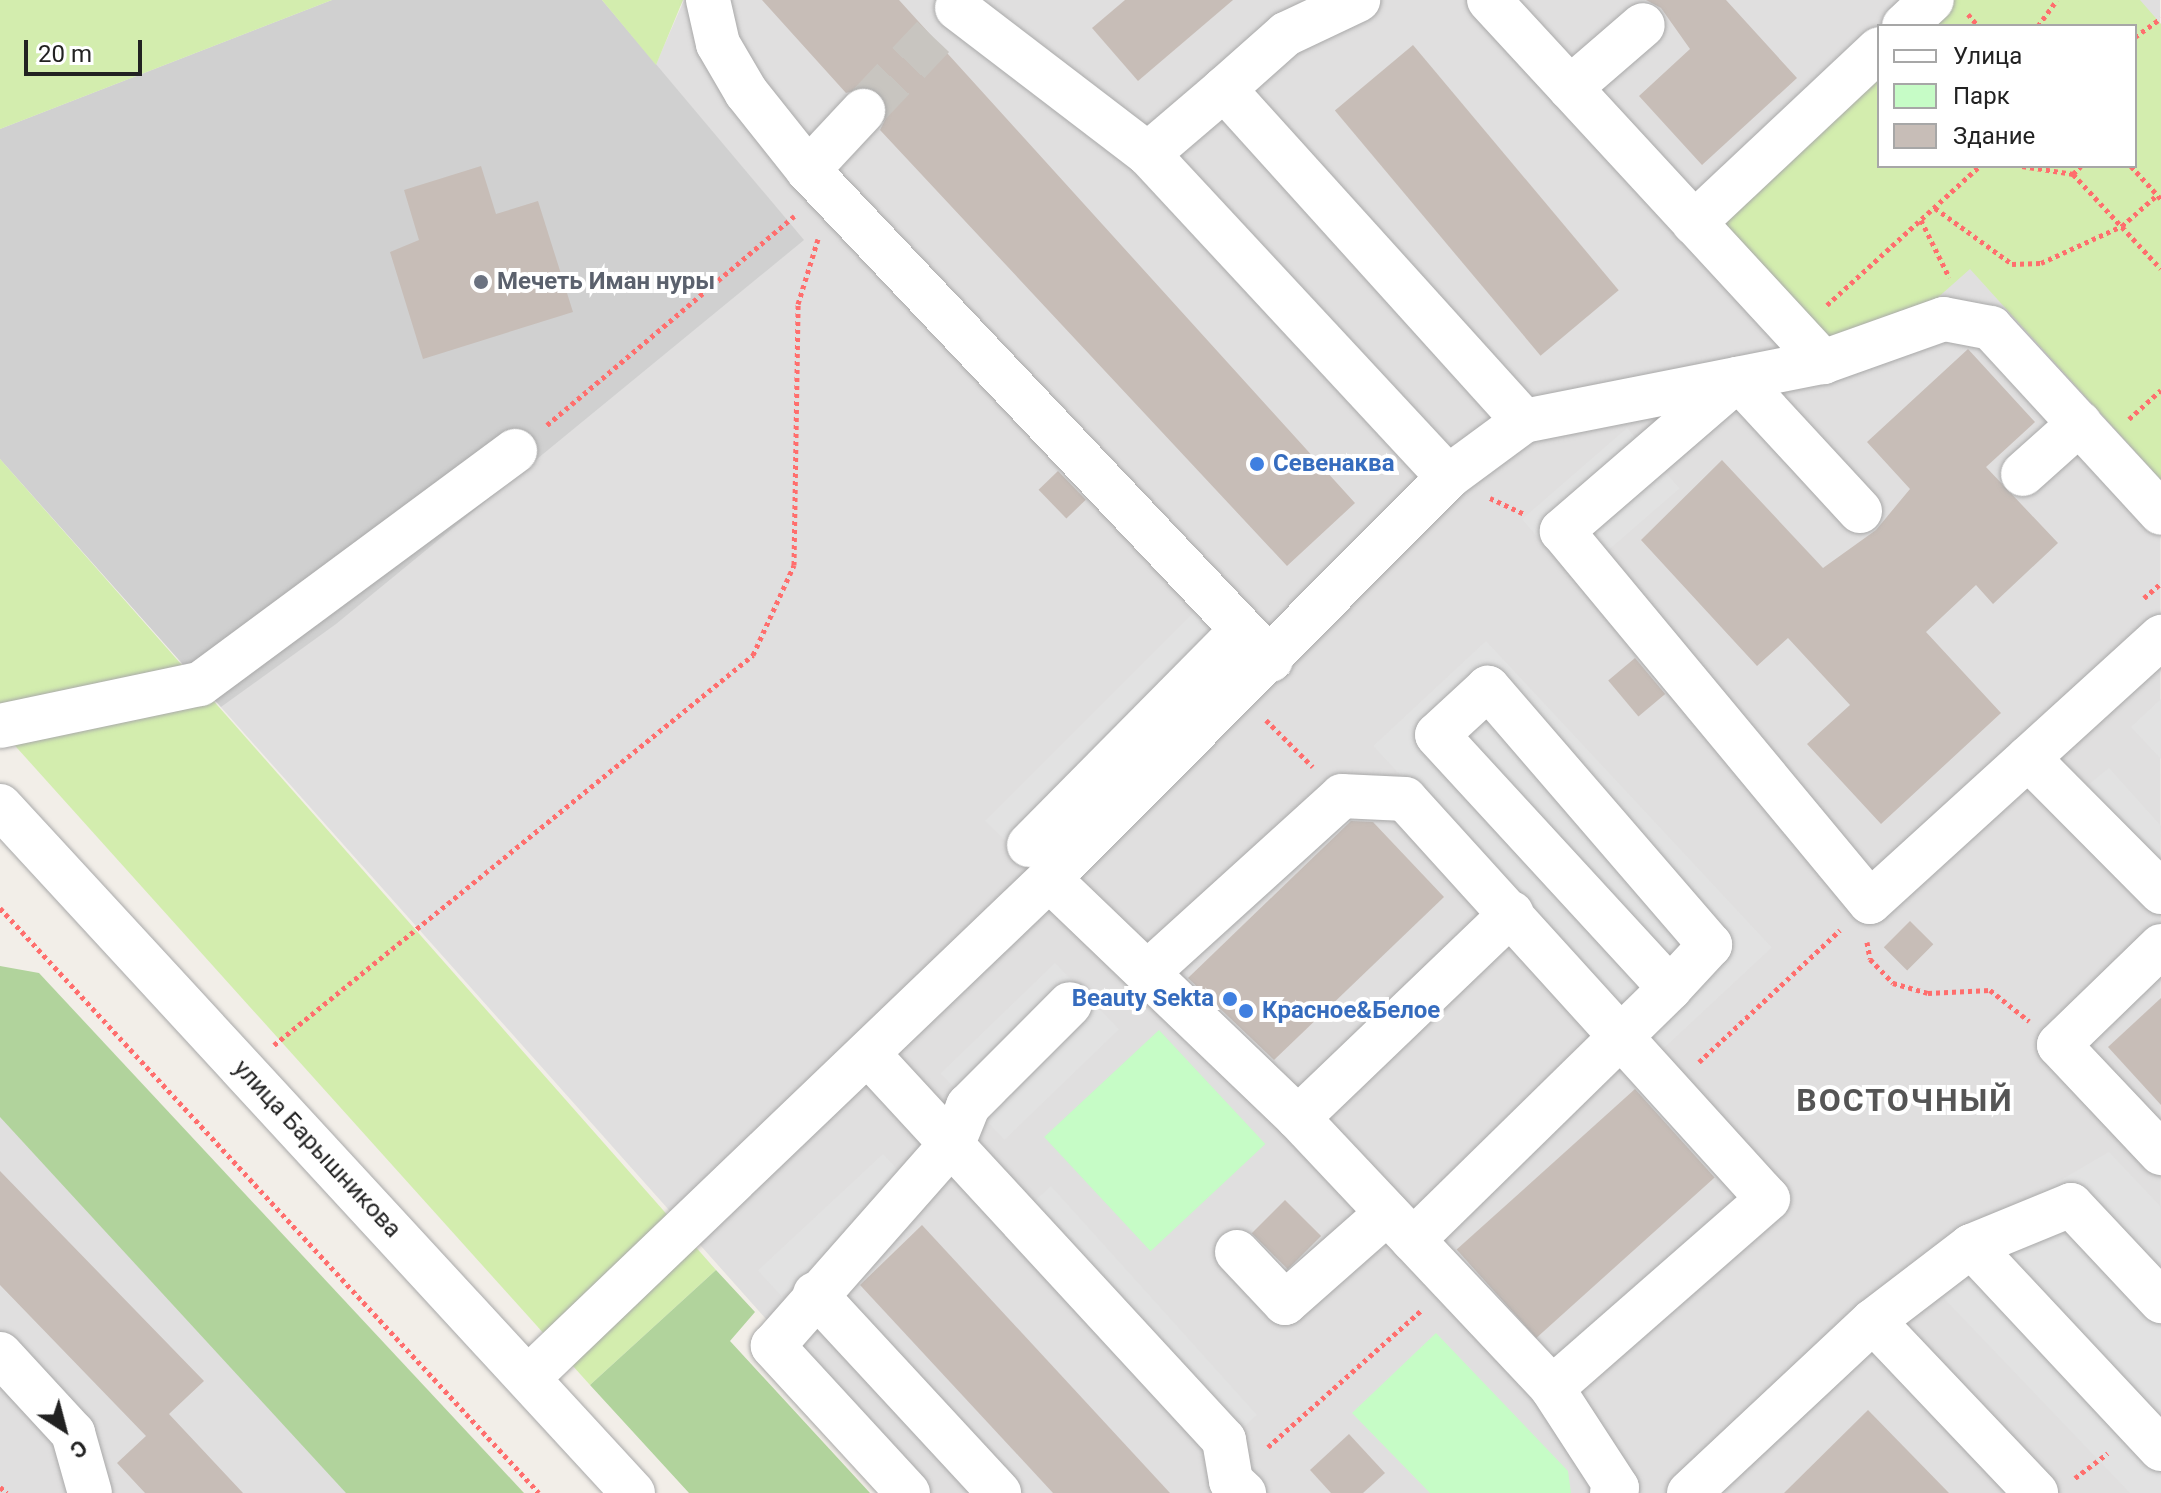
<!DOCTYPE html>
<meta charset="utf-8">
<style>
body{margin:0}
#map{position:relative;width:2161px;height:1493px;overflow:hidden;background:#f2eee8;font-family:Roboto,sans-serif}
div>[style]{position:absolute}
.residential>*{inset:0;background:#e0dfdf}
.religious>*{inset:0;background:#d0d0d0}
.grass>*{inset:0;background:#d3edae}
.forest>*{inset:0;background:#b1d39c}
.park>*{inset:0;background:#c6fcc6;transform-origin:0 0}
.parking>*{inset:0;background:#e2e2e2;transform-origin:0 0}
.building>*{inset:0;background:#c7bdb7;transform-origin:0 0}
.minor-tunnel>*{height:44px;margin-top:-22px;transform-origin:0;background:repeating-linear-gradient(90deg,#c8c5c0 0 44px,transparent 0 66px)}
.path>*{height:5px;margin-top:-2.5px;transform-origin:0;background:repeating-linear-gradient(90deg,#ff6e6d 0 4px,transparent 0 8px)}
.roads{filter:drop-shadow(0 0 2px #a9a9a9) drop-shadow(0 0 2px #a9a9a9)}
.minor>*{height:44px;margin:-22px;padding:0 22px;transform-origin:22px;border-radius:22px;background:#fff}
.dots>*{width:22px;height:22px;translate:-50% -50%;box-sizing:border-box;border:4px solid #fff;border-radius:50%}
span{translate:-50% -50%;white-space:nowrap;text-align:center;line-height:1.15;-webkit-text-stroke:8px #fff;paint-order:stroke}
.worship-label{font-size:24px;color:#5b616d;font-weight:700}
.left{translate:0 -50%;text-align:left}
.shop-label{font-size:24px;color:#366cbe;font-weight:700}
.right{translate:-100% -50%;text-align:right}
.street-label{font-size:24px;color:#222}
.district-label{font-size:32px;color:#555;font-weight:700;letter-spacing:2px}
.legend{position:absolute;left:1877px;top:24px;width:260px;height:144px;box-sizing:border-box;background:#fff;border:2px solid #a7a7a7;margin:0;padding:10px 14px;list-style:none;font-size:24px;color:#222}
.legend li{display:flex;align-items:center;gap:16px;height:40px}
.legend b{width:40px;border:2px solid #a7a7a7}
.north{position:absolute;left:24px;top:1389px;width:80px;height:80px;-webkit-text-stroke:6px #fff;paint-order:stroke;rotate:144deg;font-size:22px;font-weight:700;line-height:32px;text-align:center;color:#222}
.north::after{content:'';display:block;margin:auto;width:28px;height:36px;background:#222;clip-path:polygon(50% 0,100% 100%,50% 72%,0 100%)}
.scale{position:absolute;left:24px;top:40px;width:118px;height:36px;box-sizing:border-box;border:4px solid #222;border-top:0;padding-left:10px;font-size:24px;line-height:28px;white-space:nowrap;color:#222;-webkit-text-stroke:6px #fff;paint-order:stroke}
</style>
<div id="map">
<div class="residential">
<i style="clip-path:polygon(evenodd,332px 0,602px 0,656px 64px,684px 0,2160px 0,2161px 1493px,921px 1493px,0 459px,0 129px,332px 0,1879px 26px,2135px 26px,2135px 166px,1879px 166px,1879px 26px)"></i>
<i style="clip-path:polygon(0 1115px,350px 1493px,0 1493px)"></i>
</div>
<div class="religious">
<i style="clip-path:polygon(332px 0,602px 0,804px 240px,336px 624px,221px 707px,0 459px,0 129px)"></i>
</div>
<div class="grass">
<i style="clip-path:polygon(0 0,332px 0,0 129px)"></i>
<i style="clip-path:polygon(602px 0,683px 0,656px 65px)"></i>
<i style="clip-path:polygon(1948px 0,2140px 0,2161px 24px,2161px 480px,1970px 269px,1856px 370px,1713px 213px,1879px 63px,1879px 166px,2135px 166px,2135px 26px,1919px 26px)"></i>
<i style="clip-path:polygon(0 459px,716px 1270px,590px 1385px,0 729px)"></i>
</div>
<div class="forest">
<i style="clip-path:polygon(0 966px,39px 973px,524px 1493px,346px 1493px,0 1117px)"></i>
<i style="clip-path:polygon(716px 1270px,755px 1312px,730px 1341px,870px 1493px,689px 1493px,590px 1385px)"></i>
</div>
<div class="park">
<i style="left:1159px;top:1030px;width:156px;height:157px;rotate:47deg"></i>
<i style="clip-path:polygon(1436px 1333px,1568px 1471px,1571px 1493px,1430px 1493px,1352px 1413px)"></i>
</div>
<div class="parking">
<i style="left:1627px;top:428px;width:80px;height:139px;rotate:49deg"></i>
<i style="left:1203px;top:603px;width:83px;height:308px;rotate:45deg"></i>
<i style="left:1486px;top:641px;width:419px;height:154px;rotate:47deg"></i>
<i style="clip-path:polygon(2161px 699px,2161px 759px,2131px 727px)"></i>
<i style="clip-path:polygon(2109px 768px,2161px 826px,2159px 863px,2087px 786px)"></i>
<i style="left:1055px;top:963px;width:92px;height:159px;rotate:46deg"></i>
<i style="clip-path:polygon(2109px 1152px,2161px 1207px,2161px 1493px,2130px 1493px,1913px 1266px)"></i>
<i style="left:883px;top:1154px;width:35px;height:171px;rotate:47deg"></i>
<i style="left:1051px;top:1186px;width:308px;height:31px;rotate:48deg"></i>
</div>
<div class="building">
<i style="clip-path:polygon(762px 0,899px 0,1355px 503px,1287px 566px,880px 130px,887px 116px,881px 93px,868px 87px,846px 93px)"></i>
<i style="clip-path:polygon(1125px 0,1233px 0,1138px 81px,1092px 28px)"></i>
<i style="clip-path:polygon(1646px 0,1726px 0,1797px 78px,1702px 165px,1639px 96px,1690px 49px,1661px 8px)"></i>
<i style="left:1413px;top:45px;width:320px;height:102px;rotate:50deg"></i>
<i style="clip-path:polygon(481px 166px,496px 214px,538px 201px,573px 312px,423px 359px,390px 252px,419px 240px,404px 190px)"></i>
<i style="clip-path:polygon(1968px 349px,2035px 422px,1986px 467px,2058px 543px,1993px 604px,1976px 585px,1926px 632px,2001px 713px,1881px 824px,1807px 744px,1850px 705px,1788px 638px,1757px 666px,1641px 540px,1722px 460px,1823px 568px,1876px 530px,1910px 489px,1867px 442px)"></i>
<i style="left:1058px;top:471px;width:40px;height:27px;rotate:46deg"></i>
<i style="left:1635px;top:658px;width:47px;height:35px;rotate:50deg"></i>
<i style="clip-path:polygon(1351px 821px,1373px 822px,1444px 897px,1274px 1060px,1188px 978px)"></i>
<i style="left:1910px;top:921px;width:33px;height:37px;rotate:45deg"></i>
<i style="clip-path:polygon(2161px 998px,2161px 1105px,2108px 1047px)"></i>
<i style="left:1635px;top:1089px;width:119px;height:240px;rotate:48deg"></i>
<i style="clip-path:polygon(0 1171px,204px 1381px,169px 1414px,243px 1493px,145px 1493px,117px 1463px,146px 1436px,0 1285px)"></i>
<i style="left:1285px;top:1200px;width:51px;height:47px;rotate:45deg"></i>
<i style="clip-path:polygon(922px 1225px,1170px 1493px,1053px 1493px,860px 1285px)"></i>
<i style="clip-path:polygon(1868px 1410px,1949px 1493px,1784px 1493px)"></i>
<i style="clip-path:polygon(1349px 1434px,1385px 1473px,1363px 1493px,1331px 1493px,1310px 1470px)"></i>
</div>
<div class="minor-tunnel">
<i style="left:863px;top:111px;width:102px;rotate:-46.6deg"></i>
</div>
<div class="path">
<i style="left:1968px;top:14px;width:16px;rotate:50deg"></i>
<i style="left:2038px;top:26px;width:32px;rotate:-54deg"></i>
<i style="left:2135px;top:37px;width:32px;rotate:-36deg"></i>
<i style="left:2022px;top:166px;width:52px;rotate:8.9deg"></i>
<i style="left:2073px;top:174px;width:11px;rotate:-45deg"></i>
<i style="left:2131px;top:166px;width:45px;rotate:47.7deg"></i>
<i style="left:2073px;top:174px;width:129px;rotate:47.2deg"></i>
<i style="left:1935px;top:208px;width:95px;rotate:36deg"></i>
<i style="left:2012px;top:264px;width:29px;rotate:-2deg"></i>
<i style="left:2041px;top:263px;width:89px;rotate:-24.6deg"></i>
<i style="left:2122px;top:226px;width:47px;rotate:-41.5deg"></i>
<i style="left:1921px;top:220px;width:64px;rotate:63.8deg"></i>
<i style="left:1827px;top:305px;width:207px;rotate:-42.3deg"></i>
<i style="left:2129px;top:419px;width:43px;rotate:-42.2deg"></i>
<i style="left:547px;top:425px;width:324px;rotate:-40.2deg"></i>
<i style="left:1490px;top:498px;width:38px;rotate:25deg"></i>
<i style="left:2144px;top:598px;width:23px;rotate:-41deg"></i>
<i style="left:1266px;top:720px;width:66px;rotate:45deg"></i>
<i style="left:0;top:908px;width:795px;rotate:47.34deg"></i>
<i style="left:1867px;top:942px;width:17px;rotate:80deg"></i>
<i style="left:1870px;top:959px;width:33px;rotate:46deg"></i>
<i style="left:1893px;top:983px;width:36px;rotate:16deg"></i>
<i style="left:1928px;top:993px;width:62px;rotate:-2.8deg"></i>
<i style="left:1990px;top:990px;width:50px;rotate:38.5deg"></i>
<i style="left:274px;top:1045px;width:618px;rotate:-39.15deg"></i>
<i style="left:753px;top:655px;width:99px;rotate:-65.5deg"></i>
<i style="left:794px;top:565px;width:261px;rotate:-89.1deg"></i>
<i style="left:798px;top:304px;width:68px;rotate:-72.9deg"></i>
<i style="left:1699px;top:1062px;width:193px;rotate:-43.1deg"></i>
<i style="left:1268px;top:1447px;width:206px;rotate:-41.7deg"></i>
<i style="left:2075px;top:1478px;width:41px;rotate:-37.1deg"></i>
<i style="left:0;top:1487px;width:9px;rotate:41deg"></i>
</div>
<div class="roads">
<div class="minor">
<i style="left:708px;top:0;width:45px;rotate:77.2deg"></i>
<i style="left:718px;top:44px;width:56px;rotate:59.7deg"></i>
<i style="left:746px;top:92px;width:100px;rotate:51.5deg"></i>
<i style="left:808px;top:170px;width:674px;rotate:46.62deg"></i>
<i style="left:1489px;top:0;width:493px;rotate:47.3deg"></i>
<i style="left:957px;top:8px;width:240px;rotate:37.4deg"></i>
<i style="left:1148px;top:154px;width:441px;rotate:47.1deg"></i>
<i style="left:1904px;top:26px;width:38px;rotate:-43deg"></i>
<i style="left:1570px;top:88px;width:96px;rotate:-40.8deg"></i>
<i style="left:1224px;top:89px;width:83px;rotate:-41.6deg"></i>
<i style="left:1286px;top:34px;width:80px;rotate:-25.3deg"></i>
<i style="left:1148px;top:154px;width:100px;rotate:-40.5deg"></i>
<i style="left:1224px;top:89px;width:447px;rotate:47.9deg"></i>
<i style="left:808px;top:170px;width:81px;rotate:-47deg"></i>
<i style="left:1694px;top:223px;width:254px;rotate:-43.2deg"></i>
<i style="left:2023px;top:474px;width:76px;rotate:-41.8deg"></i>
<i style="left:1860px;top:511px;width:180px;rotate:-132.7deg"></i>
<i style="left:1738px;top:379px;width:233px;rotate:139.2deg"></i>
<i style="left:1562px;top:531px;width:482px;rotate:50.3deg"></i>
<i style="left:1870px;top:902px;width:394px;rotate:-42.3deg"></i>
<i style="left:0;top:726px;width:204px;rotate:-11.9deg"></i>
<i style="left:200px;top:684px;width:392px;rotate:-36.5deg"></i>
<i style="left:2028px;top:758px;width:189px;rotate:45.2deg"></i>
<i style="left:0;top:806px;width:934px;rotate:47.34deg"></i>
<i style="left:1029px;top:845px;width:283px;rotate:-45.3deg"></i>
<i style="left:1049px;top:879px;width:345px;rotate:43.8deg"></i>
<i style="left:1298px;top:1118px;width:371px;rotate:46.7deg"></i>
<i style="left:1552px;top:1388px;width:119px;rotate:57deg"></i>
<i style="left:1617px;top:1488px;width:7px;rotate:135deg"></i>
<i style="left:2161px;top:946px;width:142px;rotate:135.9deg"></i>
<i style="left:2059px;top:1045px;width:149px;rotate:46.6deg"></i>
<i style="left:1148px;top:972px;width:262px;rotate:-42.2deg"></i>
<i style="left:1342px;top:796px;width:63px;rotate:2.7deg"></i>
<i style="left:1405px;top:799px;width:540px;rotate:47.78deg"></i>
<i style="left:1768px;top:1199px;width:287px;rotate:138.8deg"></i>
<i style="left:868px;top:1054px;width:525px;rotate:47.32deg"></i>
<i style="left:1224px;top:1440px;width:42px;rotate:80.3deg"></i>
<i style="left:1231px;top:1481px;width:18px;rotate:43deg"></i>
<i style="left:1298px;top:1118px;width:296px;rotate:-43.8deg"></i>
<i style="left:1413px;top:1240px;width:360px;rotate:-44.4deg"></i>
<i style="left:1670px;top:988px;width:59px;rotate:-47.1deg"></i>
<i style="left:1710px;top:945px;width:340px;rotate:-130.8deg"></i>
<i style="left:1488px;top:688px;width:69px;rotate:137.3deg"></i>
<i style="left:1437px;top:735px;width:344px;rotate:47.4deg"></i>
<i style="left:1971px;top:1246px;width:278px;rotate:46.9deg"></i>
<i style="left:1237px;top:1252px;width:70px;rotate:46.7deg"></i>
<i style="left:1285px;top:1303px;width:136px;rotate:-41.4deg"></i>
<i style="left:815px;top:1294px;width:271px;rotate:47.2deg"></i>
<i style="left:1873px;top:1321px;width:123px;rotate:-37.4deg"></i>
<i style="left:1971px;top:1246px;width:108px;rotate:-22.3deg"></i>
<i style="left:2071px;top:1205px;width:132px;rotate:46.8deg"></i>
<i style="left:0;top:1354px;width:108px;rotate:47.3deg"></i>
<i style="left:73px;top:1433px;width:62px;rotate:74.2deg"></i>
<i style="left:528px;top:1378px;width:721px;rotate:-43.76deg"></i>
<i style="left:1049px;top:879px;width:566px;rotate:-45.21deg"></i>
<i style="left:1448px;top:477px;width:94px;rotate:-36.4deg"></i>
<i style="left:1524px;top:421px;width:305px;rotate:-11.2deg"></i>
<i style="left:1823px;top:362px;width:128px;rotate:-19.6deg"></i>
<i style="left:1944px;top:319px;width:48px;rotate:10.8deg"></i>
<i style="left:1991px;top:328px;width:251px;rotate:47.4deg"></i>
<i style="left:908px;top:1493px;width:200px;rotate:-132.6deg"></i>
<i style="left:773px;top:1346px;width:273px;rotate:-48.6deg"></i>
<i style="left:954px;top:1141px;width:38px;rotate:-68deg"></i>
<i style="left:968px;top:1106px;width:144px;rotate:-45deg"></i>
<i style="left:1689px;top:1493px;width:252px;rotate:-43.1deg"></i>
<i style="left:1873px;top:1321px;width:237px;rotate:46.5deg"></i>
</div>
</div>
<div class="dots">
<i style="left:481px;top:282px;background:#6b7280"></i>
<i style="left:1257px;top:464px;background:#3f7fe0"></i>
<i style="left:1230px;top:999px;background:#3f7fe0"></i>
<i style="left:1246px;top:1011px;background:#3f7fe0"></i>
</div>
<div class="worship-label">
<span class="left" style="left:497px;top:282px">Мечеть Иман нуры</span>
</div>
<div class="shop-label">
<span class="left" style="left:1273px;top:464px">Севенаква</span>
<span class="right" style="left:1214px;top:999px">Beauty Sekta</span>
<span class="left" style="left:1262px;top:1011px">Красное&amp;Белое</span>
</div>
<div class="street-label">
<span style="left:317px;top:1149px;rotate:47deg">улица Барышникова</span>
</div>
<div class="district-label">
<span style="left:1905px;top:1100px">ВОСТОЧНЫЙ</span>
</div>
<ul class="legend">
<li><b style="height:10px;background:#fff"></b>Улица</li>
<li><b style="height:22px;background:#c6fcc6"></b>Парк</li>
<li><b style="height:22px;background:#c7bdb7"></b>Здание</li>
</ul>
<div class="north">С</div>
<div class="scale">20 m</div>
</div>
